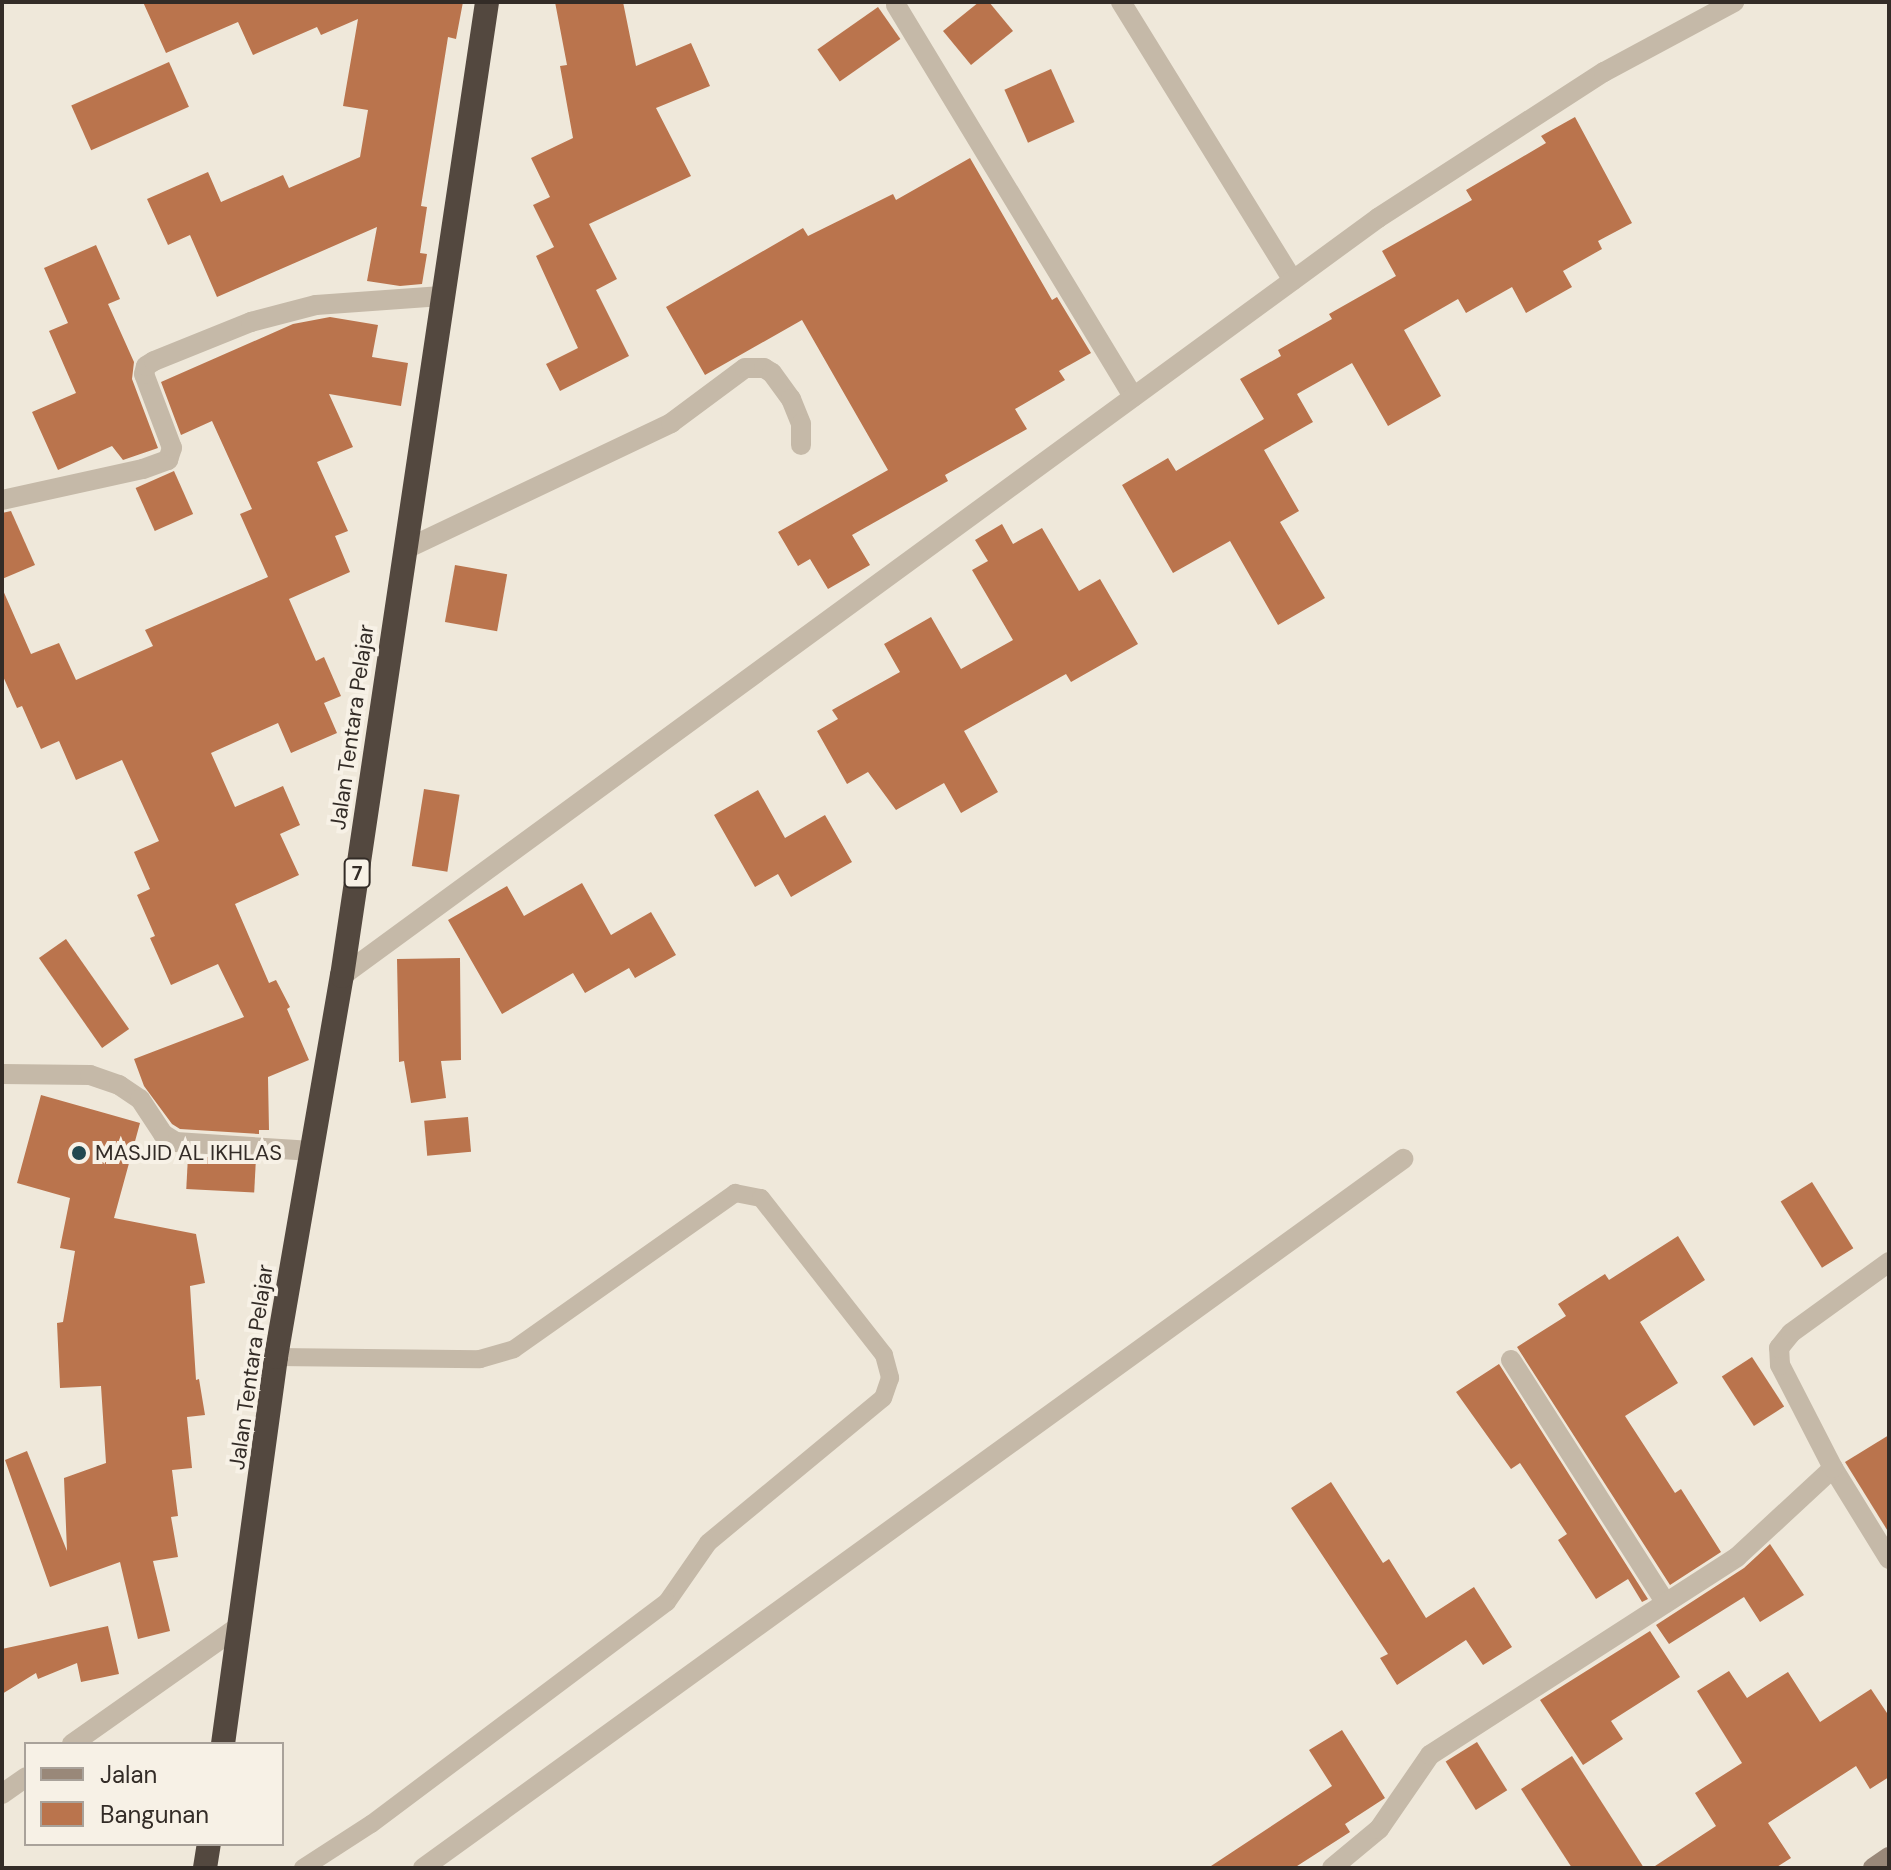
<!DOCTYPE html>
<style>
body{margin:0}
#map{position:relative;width:1891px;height:1870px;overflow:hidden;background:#efe8da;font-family:"DM Sans",sans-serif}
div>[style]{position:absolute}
.building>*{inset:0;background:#ba744d;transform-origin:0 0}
.lane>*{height:18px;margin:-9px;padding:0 9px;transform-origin:9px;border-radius:9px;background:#c5b9a8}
.street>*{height:20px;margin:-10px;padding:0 10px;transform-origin:10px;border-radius:10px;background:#c5b9a8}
.secondary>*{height:20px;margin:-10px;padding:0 10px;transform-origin:10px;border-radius:10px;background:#998879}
.highway>*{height:24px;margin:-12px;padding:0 12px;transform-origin:12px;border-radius:12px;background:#53483f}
.dots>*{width:22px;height:22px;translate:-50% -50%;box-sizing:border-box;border:4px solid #f7f1e6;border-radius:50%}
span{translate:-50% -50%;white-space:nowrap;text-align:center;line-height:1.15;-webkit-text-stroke:8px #f7f1e6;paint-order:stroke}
.shield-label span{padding:2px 6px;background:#f7f1e6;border:2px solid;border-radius:6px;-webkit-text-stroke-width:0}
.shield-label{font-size:20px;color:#332c27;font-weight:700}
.street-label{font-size:22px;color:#332c27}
.poi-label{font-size:22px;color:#332c27}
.left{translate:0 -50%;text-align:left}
.frame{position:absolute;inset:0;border:4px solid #332c27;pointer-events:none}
.legend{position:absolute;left:24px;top:1742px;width:260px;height:104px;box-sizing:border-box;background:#f7f1e6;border:2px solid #a9a29a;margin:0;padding:10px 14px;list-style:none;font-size:24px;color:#332c27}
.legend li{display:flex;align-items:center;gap:16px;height:40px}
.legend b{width:40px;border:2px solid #a9a29a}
</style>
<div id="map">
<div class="building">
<i style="clip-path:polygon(143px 2px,463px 2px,456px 39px,448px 37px,421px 206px,427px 207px,420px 253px,427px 254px,422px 284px,400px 286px,367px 281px,377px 227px,217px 297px,190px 235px,168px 245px,147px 199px,208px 172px,221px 202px,283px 175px,289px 188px,360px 157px,368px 110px,343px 106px,358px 19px,321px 35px,317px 27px,253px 55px,238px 22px,166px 53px)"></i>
<i style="clip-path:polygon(555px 2px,623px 2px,636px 66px,691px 43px,710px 86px,656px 108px,691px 176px,589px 224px,617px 279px,596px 290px,629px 356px,560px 391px,546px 364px,578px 348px,536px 256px,554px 247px,533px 205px,550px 197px,531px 158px,573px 138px,560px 66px,567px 65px)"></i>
<i style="clip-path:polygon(979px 2px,989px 2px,1013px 31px,971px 65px,943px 31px)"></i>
<i style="left:878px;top:7px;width:39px;height:74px;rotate:55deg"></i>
<i style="left:169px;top:62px;width:49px;height:107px;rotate:66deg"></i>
<i style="left:1051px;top:69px;width:58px;height:51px;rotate:66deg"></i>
<i style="clip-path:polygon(1575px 117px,1632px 223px,1598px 241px,1602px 249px,1563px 271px,1572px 287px,1526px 313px,1512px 287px,1466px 313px,1458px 299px,1404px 330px,1441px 396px,1388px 426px,1352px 363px,1297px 394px,1313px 422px,1264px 450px,1299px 511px,1280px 522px,1325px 598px,1278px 625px,1230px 541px,1173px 573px,1122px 485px,1168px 458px,1176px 471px,1264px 419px,1240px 379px,1281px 356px,1278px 350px,1332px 319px,1329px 314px,1396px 276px,1382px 251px,1472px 200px,1466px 190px,1546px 143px,1541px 136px)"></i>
<i style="clip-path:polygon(970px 158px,1052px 300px,1057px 297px,1091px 353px,1059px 371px,1065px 380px,1015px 409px,1027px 429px,945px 475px,948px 481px,852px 535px,870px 565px,828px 589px,810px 559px,798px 566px,778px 532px,888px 470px,802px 320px,705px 375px,666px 307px,803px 228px,808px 236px,893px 194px,896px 200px)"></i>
<i style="clip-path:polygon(96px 245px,120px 299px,108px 304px,134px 362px,132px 379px,158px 448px,123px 460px,112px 446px,58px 470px,32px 412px,76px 393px,49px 331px,68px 323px,44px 268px)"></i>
<i style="clip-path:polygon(330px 317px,378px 325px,372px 357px,408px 363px,401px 406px,329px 394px,353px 447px,317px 462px,348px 531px,335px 536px,350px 572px,289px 599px,316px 661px,324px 657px,341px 696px,324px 703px,337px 733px,291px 753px,278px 723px,211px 753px,235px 807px,283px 786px,300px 825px,280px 834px,299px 875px,235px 904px,269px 983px,276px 980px,290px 1007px,287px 1009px,309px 1060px,268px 1077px,269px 1130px,259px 1130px,259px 1134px,180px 1129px,172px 1124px,144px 1086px,134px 1059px,244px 1017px,218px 964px,171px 985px,150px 938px,155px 936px,137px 895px,150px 889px,134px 852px,159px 841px,122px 760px,76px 780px,59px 741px,41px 749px,22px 706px,17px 708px,2px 674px,2px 588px,31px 654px,59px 643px,76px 680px,153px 646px,145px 630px,268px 577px,240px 514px,252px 509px,212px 421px,181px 435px,161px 382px,293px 324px)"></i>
<i style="left:174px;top:471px;width:47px;height:42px;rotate:66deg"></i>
<i style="clip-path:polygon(11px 511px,35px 565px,2px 579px,2px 513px)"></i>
<i style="clip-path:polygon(1002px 524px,1013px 544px,1042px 528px,1079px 591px,1100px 579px,1138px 644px,1071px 682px,1066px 674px,964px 731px,998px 792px,961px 813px,944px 783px,896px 810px,868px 772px,847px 784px,817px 731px,838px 719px,832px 710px,900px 672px,884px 644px,931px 617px,961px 669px,1013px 640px,972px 570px,988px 561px,975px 540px)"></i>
<i style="left:455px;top:565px;width:53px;height:58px;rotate:10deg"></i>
<i style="left:424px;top:789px;width:36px;height:78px;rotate:9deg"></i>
<i style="clip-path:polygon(758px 790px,785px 838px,825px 815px,852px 862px,791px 897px,778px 874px,755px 887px,714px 815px)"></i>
<i style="clip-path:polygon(582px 883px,611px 935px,651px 912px,676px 955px,635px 978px,629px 968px,585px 993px,573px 973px,502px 1014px,448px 920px,507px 886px,524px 916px)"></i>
<i style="left:66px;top:939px;width:110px;height:33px;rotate:55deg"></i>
<i style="clip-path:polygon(460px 958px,461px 1060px,441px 1061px,446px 1098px,411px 1103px,404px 1061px,399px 1062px,397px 959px)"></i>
<i style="clip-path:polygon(41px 1095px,140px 1123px,114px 1218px,196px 1234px,205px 1283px,190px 1286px,196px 1380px,199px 1379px,205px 1415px,187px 1417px,192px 1468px,172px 1470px,178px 1516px,171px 1517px,178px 1557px,153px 1561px,170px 1631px,138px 1639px,120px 1562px,50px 1587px,5px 1460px,27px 1451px,67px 1551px,64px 1478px,106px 1463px,101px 1386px,60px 1388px,57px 1323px,63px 1322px,75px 1251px,60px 1248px,70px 1198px,17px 1183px)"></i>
<i style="left:468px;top:1117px;width:35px;height:44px;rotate:85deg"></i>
<i style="left:188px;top:1156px;width:68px;height:33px;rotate:3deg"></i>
<i style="left:1812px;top:1182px;width:78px;height:37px;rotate:58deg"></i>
<i style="clip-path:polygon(1678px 1236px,1705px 1280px,1640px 1322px,1678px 1383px,1625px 1416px,1675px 1493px,1681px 1489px,1721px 1552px,1670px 1585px,1517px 1347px,1566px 1316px,1558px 1304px,1605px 1274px,1609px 1280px)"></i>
<i style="left:1752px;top:1357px;width:59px;height:36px;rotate:57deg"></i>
<i style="clip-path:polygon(1499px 1364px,1648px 1599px,1642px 1602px,1628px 1579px,1596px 1599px,1558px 1540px,1567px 1534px,1520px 1463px,1511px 1469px,1456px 1392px)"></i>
<i style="clip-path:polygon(1889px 1435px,1889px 1533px,1845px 1462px)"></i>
<i style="clip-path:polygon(1331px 1482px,1383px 1563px,1389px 1559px,1426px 1618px,1474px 1587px,1512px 1647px,1483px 1665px,1466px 1640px,1397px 1685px,1380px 1658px,1388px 1654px,1291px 1508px)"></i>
<i style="clip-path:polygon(1770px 1544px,1804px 1595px,1760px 1622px,1744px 1597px,1669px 1644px,1656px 1625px,1744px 1568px)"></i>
<i style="clip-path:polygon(108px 1626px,119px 1674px,81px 1682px,77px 1663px,38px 1679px,36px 1673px,2px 1694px,2px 1649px)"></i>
<i style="clip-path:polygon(1650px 1631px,1680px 1677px,1611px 1721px,1623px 1739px,1583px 1765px,1540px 1700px)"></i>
<i style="clip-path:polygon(1729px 1671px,1747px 1698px,1788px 1672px,1820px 1722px,1871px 1689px,1889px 1716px,1889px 1777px,1870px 1789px,1856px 1766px,1768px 1823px,1791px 1858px,1775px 1868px,1652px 1868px,1716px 1826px,1695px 1793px,1742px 1763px,1697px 1691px)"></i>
<i style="clip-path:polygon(1342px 1730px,1385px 1798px,1345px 1824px,1350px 1832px,1294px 1868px,1208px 1868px,1332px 1786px,1309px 1750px)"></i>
<i style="left:1477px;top:1742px;width:57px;height:37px;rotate:58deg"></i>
<i style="clip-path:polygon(1572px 1756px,1644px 1868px,1572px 1868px,1521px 1789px)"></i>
</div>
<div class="lane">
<i style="left:276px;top:1357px;width:204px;rotate:0.6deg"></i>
<i style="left:480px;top:1359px;width:35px;rotate:-16deg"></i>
<i style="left:514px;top:1349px;width:271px;rotate:-35.2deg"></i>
<i style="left:735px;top:1193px;width:26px;rotate:11deg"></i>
<i style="left:761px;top:1198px;width:199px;rotate:51.9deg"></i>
<i style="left:884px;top:1355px;width:24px;rotate:75deg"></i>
<i style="left:890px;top:1378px;width:21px;rotate:109deg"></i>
<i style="left:883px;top:1398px;width:227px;rotate:140.4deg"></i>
<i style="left:708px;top:1543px;width:72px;rotate:124.8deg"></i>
<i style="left:667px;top:1602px;width:370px;rotate:143.1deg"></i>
<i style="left:371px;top:1824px;width:81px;rotate:147.1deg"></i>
</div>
<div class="street">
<i style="left:1121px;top:2px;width:327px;rotate:58.3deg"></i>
<i style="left:896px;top:5px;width:458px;rotate:58.8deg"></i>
<i style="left:2px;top:500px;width:144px;rotate:-12.4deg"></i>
<i style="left:143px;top:469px;width:27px;rotate:-20deg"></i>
<i style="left:168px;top:460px;width:13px;rotate:-72deg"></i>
<i style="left:172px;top:448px;width:79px;rotate:-110.7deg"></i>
<i style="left:144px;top:374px;width:8px;rotate:-76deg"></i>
<i style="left:146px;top:366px;width:9px;rotate:-32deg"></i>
<i style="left:154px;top:361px;width:105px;rotate:-21.9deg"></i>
<i style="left:251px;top:322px;width:67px;rotate:-14.7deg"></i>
<i style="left:316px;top:305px;width:126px;rotate:-4.1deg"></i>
<i style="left:404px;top:550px;width:296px;rotate:-25.4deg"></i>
<i style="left:671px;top:423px;width:92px;rotate:-36.6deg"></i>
<i style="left:745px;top:368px;width:19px"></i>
<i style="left:764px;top:368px;width:9px;rotate:32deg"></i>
<i style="left:772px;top:373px;width:32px;rotate:54deg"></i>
<i style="left:791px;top:399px;width:27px;rotate:68deg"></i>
<i style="left:801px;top:424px;width:21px;rotate:90deg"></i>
<i style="left:342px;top:976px;width:1284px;rotate:-36.19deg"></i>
<i style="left:1378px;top:218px;width:269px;rotate:-32.9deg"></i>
<i style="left:1604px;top:72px;width:148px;rotate:-28.3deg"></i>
<i style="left:2px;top:1074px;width:88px;rotate:0.7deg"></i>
<i style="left:90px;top:1075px;width:31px;rotate:19deg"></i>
<i style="left:119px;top:1085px;width:25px;rotate:34deg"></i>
<i style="left:140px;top:1099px;width:42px;rotate:56.7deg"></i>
<i style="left:163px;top:1134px;width:15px;rotate:32deg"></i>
<i style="left:176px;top:1142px;width:136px;rotate:3.8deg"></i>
<i style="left:1511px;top:1360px;width:288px;rotate:57.5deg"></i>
<i style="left:1833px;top:1468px;width:107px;rotate:58.4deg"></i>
<i style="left:72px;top:1744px;width:207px;rotate:-35.2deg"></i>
<i style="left:2px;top:1794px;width:29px;rotate:-35deg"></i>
<i style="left:423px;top:1868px;width:1210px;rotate:-35.88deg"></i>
<i style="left:1332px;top:1868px;width:61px;rotate:-39.7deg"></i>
<i style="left:1379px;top:1829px;width:90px;rotate:-55.4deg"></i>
<i style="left:1430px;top:1755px;width:365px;rotate:-32.8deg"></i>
<i style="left:1737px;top:1557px;width:131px;rotate:-42.8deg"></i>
<i style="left:1833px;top:1468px;width:116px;rotate:-117.2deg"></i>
<i style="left:1780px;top:1365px;width:17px;rotate:-93deg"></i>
<i style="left:1779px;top:1348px;width:19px;rotate:-51deg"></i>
<i style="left:1791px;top:1333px;width:121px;rotate:-35.9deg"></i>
</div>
<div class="secondary">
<i style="left:1873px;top:1868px;width:19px;rotate:-35deg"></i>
</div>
<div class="highway">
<i style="left:223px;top:1744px;width:391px;rotate:-82.2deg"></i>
<i style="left:276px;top:1357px;width:387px;rotate:-80.2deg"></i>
<i style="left:342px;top:976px;width:985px;rotate:-81.53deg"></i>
<i style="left:205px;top:1868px;width:24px;rotate:-81deg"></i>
</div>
<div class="dots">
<i style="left:79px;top:1153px;background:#214850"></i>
</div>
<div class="shield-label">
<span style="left:357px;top:873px">7</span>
</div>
<div class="street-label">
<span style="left:352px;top:727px;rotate:-82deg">Jalan Tentara Pelajar</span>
<span style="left:251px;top:1367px;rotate:-82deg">Jalan Tentara Pelajar</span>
</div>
<div class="poi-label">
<span class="left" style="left:95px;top:1153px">MASJID AL IKHLAS</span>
</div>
<div class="frame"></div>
<ul class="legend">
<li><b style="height:10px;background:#998879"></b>Jalan</li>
<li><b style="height:22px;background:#ba744d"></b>Bangunan</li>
</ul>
</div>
